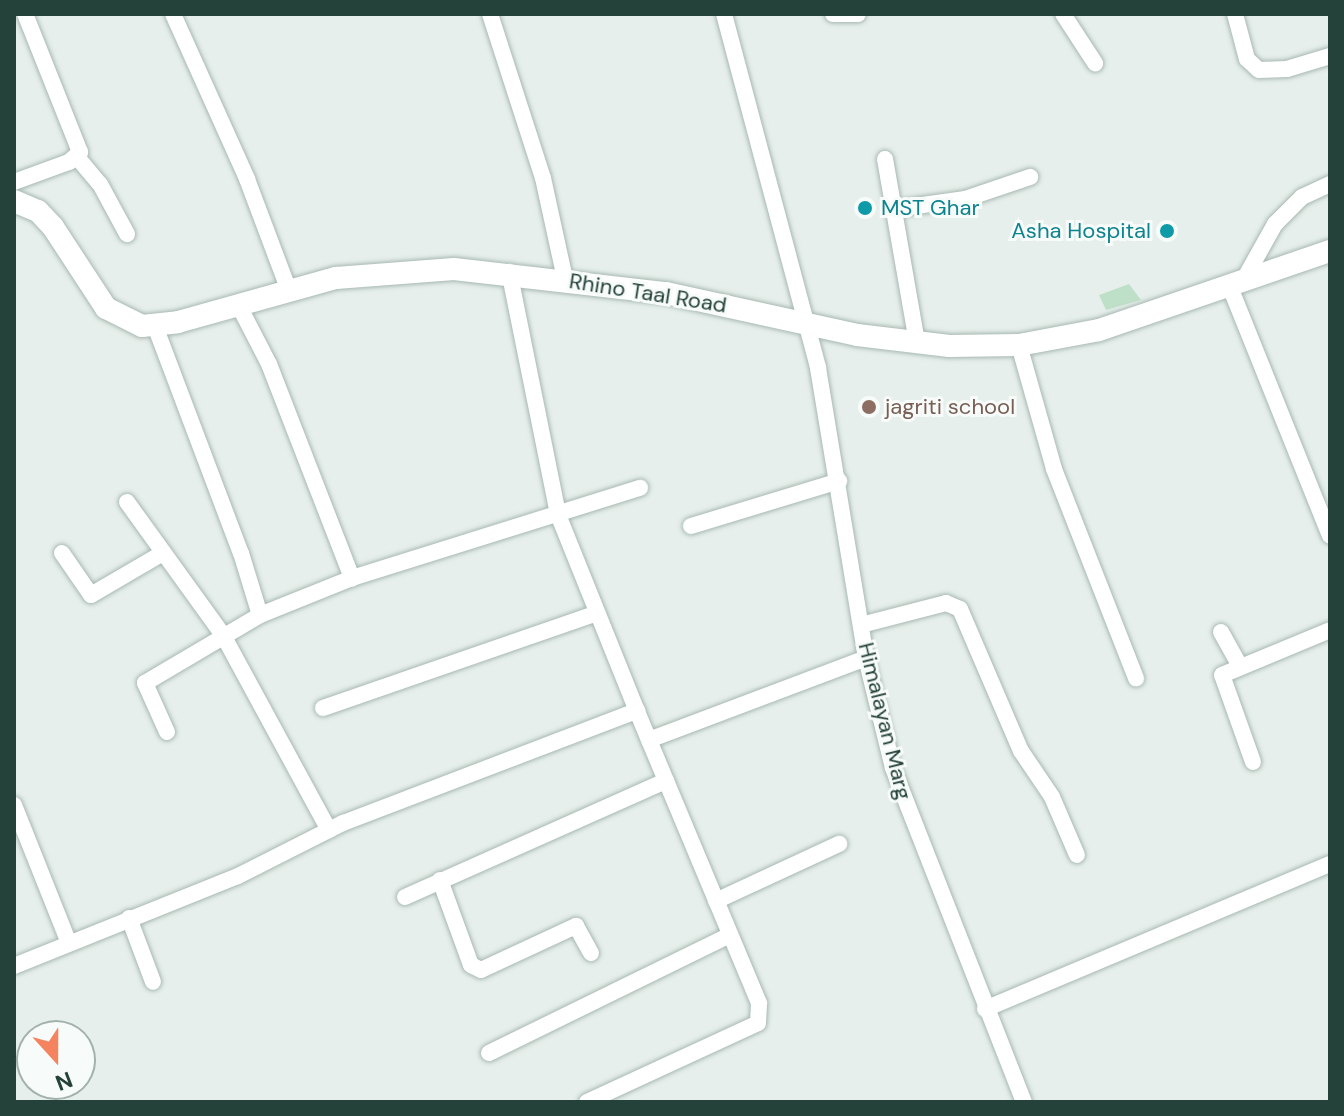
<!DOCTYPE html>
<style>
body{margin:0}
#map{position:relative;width:1344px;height:1116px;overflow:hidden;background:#e6efeb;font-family:"DM Sans",sans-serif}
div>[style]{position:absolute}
.green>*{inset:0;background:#bfe0c8}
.roads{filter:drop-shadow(0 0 2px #a8b8b2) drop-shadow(0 0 2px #a8b8b2)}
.street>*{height:16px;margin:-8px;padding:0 8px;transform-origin:8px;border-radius:8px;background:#fff}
.secondary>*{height:22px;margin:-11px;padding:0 11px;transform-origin:11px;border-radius:11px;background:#fff}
.dots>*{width:22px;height:22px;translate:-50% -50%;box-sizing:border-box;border:4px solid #f7fbf9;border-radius:50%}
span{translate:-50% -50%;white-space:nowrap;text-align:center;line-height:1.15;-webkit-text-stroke:6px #f7fbf9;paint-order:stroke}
.culture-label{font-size:22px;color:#0d838f}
.left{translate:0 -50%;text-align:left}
.right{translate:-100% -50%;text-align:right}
.street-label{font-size:22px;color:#24423a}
.education-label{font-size:22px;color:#785e54}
.frame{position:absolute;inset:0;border:16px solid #24423a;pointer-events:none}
.north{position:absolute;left:16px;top:1020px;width:80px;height:80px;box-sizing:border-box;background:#f7fbf9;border:2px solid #a3b1ad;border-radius:50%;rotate:159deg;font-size:22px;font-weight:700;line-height:32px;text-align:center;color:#24423a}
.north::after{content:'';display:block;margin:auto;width:28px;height:36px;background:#f4845f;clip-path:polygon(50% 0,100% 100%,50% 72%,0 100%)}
</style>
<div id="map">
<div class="green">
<i style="clip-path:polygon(1129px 284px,1141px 300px,1106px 310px,1099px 295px)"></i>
</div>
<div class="roads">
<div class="street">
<i style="left:173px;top:14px;width:181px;rotate:65.8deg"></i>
<i style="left:247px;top:179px;width:116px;rotate:69.4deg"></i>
<i style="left:490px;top:14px;width:172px;rotate:72.1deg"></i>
<i style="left:543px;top:178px;width:103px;rotate:77.7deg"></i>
<i style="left:724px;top:14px;width:366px;rotate:75.1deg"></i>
<i style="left:818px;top:368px;width:294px;rotate:80.6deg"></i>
<i style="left:866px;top:658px;width:113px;rotate:76.2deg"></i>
<i style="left:893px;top:768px;width:359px;rotate:68.6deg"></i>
<i style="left:833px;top:14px;width:25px"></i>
<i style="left:1063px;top:14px;width:59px;rotate:56.9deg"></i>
<i style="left:1235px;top:14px;width:47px;rotate:75.1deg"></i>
<i style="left:1247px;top:59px;width:16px;rotate:43deg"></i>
<i style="left:1259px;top:70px;width:28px;rotate:-2deg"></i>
<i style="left:1287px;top:69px;width:45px;rotate:-16.8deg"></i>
<i style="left:77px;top:157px;width:35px;rotate:50deg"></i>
<i style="left:100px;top:184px;width:57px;rotate:61.6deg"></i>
<i style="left:885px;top:159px;width:186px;rotate:80.1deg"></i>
<i style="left:14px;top:182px;width:59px;rotate:-20deg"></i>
<i style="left:69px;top:162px;width:15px;rotate:-42deg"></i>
<i style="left:80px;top:152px;width:149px;rotate:-111.7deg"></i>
<i style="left:894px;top:209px;width:72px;rotate:-8deg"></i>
<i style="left:965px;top:199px;width:69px;rotate:-18.7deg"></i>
<i style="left:1242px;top:283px;width:68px;rotate:-60.8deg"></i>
<i style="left:1275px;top:224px;width:38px;rotate:-45deg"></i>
<i style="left:1302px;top:197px;width:31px;rotate:-25deg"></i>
<i style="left:1230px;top:287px;width:268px;rotate:68.1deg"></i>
<i style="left:238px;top:304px;width:68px;rotate:62.7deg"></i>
<i style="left:269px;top:364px;width:230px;rotate:68.8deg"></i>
<i style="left:155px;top:326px;width:243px;rotate:69.3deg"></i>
<i style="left:241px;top:553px;width:65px;rotate:73deg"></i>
<i style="left:1019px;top:345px;width:129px;rotate:74.2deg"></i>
<i style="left:1054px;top:469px;width:225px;rotate:68.6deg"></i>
<i style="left:127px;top:502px;width:164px;rotate:54.2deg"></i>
<i style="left:223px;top:635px;width:222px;rotate:61.5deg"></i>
<i style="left:691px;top:526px;width:155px;rotate:-16.9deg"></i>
<i style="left:62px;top:553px;width:51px;rotate:55.4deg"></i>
<i style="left:91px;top:595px;width:83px;rotate:-30.3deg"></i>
<i style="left:861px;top:625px;width:88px;rotate:-14.5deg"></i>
<i style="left:946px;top:603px;width:15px;rotate:23deg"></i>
<i style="left:960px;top:609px;width:155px;rotate:66.8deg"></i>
<i style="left:1021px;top:751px;width:55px;rotate:56deg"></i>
<i style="left:1052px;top:797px;width:63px;rotate:66.7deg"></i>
<i style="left:1221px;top:632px;width:38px;rotate:61deg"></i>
<i style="left:323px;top:708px;width:290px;rotate:-19.1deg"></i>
<i style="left:167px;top:732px;width:54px;rotate:-114.2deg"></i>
<i style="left:145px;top:683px;width:134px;rotate:-30.6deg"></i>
<i style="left:260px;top:615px;width:99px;rotate:-21.9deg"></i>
<i style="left:352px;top:578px;width:302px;rotate:-17.4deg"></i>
<i style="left:649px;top:740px;width:232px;rotate:-20.7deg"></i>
<i style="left:1253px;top:762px;width:92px;rotate:-109.6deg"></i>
<i style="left:1222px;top:675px;width:117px;rotate:-22.6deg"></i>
<i style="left:14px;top:805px;width:149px;rotate:68.3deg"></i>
<i style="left:440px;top:880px;width:90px;rotate:70deg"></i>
<i style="left:471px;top:965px;width:11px;rotate:27deg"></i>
<i style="left:481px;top:970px;width:105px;rotate:-24.9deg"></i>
<i style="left:576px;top:926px;width:31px;rotate:61deg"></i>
<i style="left:405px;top:897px;width:286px;rotate:-24deg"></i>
<i style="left:716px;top:901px;width:136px;rotate:-24.9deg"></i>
<i style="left:129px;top:918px;width:68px;rotate:69.4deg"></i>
<i style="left:14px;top:966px;width:241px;rotate:-21.9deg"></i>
<i style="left:238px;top:876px;width:118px;rotate:-26.8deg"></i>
<i style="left:343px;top:823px;width:315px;rotate:-20.9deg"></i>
<i style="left:637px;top:711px;width:212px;rotate:-111.9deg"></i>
<i style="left:558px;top:514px;width:247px;rotate:-101.4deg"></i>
<i style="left:985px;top:1009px;width:374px;rotate:-22.8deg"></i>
<i style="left:489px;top:1053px;width:268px;rotate:-26.1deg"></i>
<i style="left:587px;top:1102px;width:188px;rotate:-24.8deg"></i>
<i style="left:758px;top:1023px;width:20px;rotate:-87deg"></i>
<i style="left:759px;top:1003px;width:316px;rotate:-112.7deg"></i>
</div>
<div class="secondary">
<i style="left:14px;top:201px;width:26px;rotate:23deg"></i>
<i style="left:38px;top:211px;width:22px;rotate:47deg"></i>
<i style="left:53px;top:227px;width:97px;rotate:56.8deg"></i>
<i style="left:106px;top:308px;width:40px;rotate:26.6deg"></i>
<i style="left:142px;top:326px;width:36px;rotate:-6deg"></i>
<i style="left:178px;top:322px;width:164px;rotate:-15.6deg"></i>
<i style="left:336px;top:278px;width:118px;rotate:-4.4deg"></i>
<i style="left:454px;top:269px;width:213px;rotate:6.5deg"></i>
<i style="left:666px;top:293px;width:196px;rotate:12.4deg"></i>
<i style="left:857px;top:335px;width:93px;rotate:6.8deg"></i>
<i style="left:949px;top:346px;width:70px;rotate:-0.8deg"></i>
<i style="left:1019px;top:345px;width:81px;rotate:-10.6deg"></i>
<i style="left:1099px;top:330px;width:244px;rotate:-18.9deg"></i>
</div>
</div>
<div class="dots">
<i style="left:865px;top:208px;background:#0f9aa8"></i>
<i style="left:1167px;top:231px;background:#0f9aa8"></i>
<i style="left:869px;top:407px;background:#8d6e63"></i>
</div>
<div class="culture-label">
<span class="left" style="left:881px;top:208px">MST Ghar</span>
<span class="right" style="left:1151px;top:231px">Asha Hospital</span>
</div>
<div class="street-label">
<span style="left:648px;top:293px;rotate:9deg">Rhino Taal Road</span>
<span style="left:885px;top:721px;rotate:76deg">Himalayan Marg</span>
</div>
<div class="education-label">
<span class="left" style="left:885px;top:407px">jagriti school</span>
</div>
<div class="frame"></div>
<div class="north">N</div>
</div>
